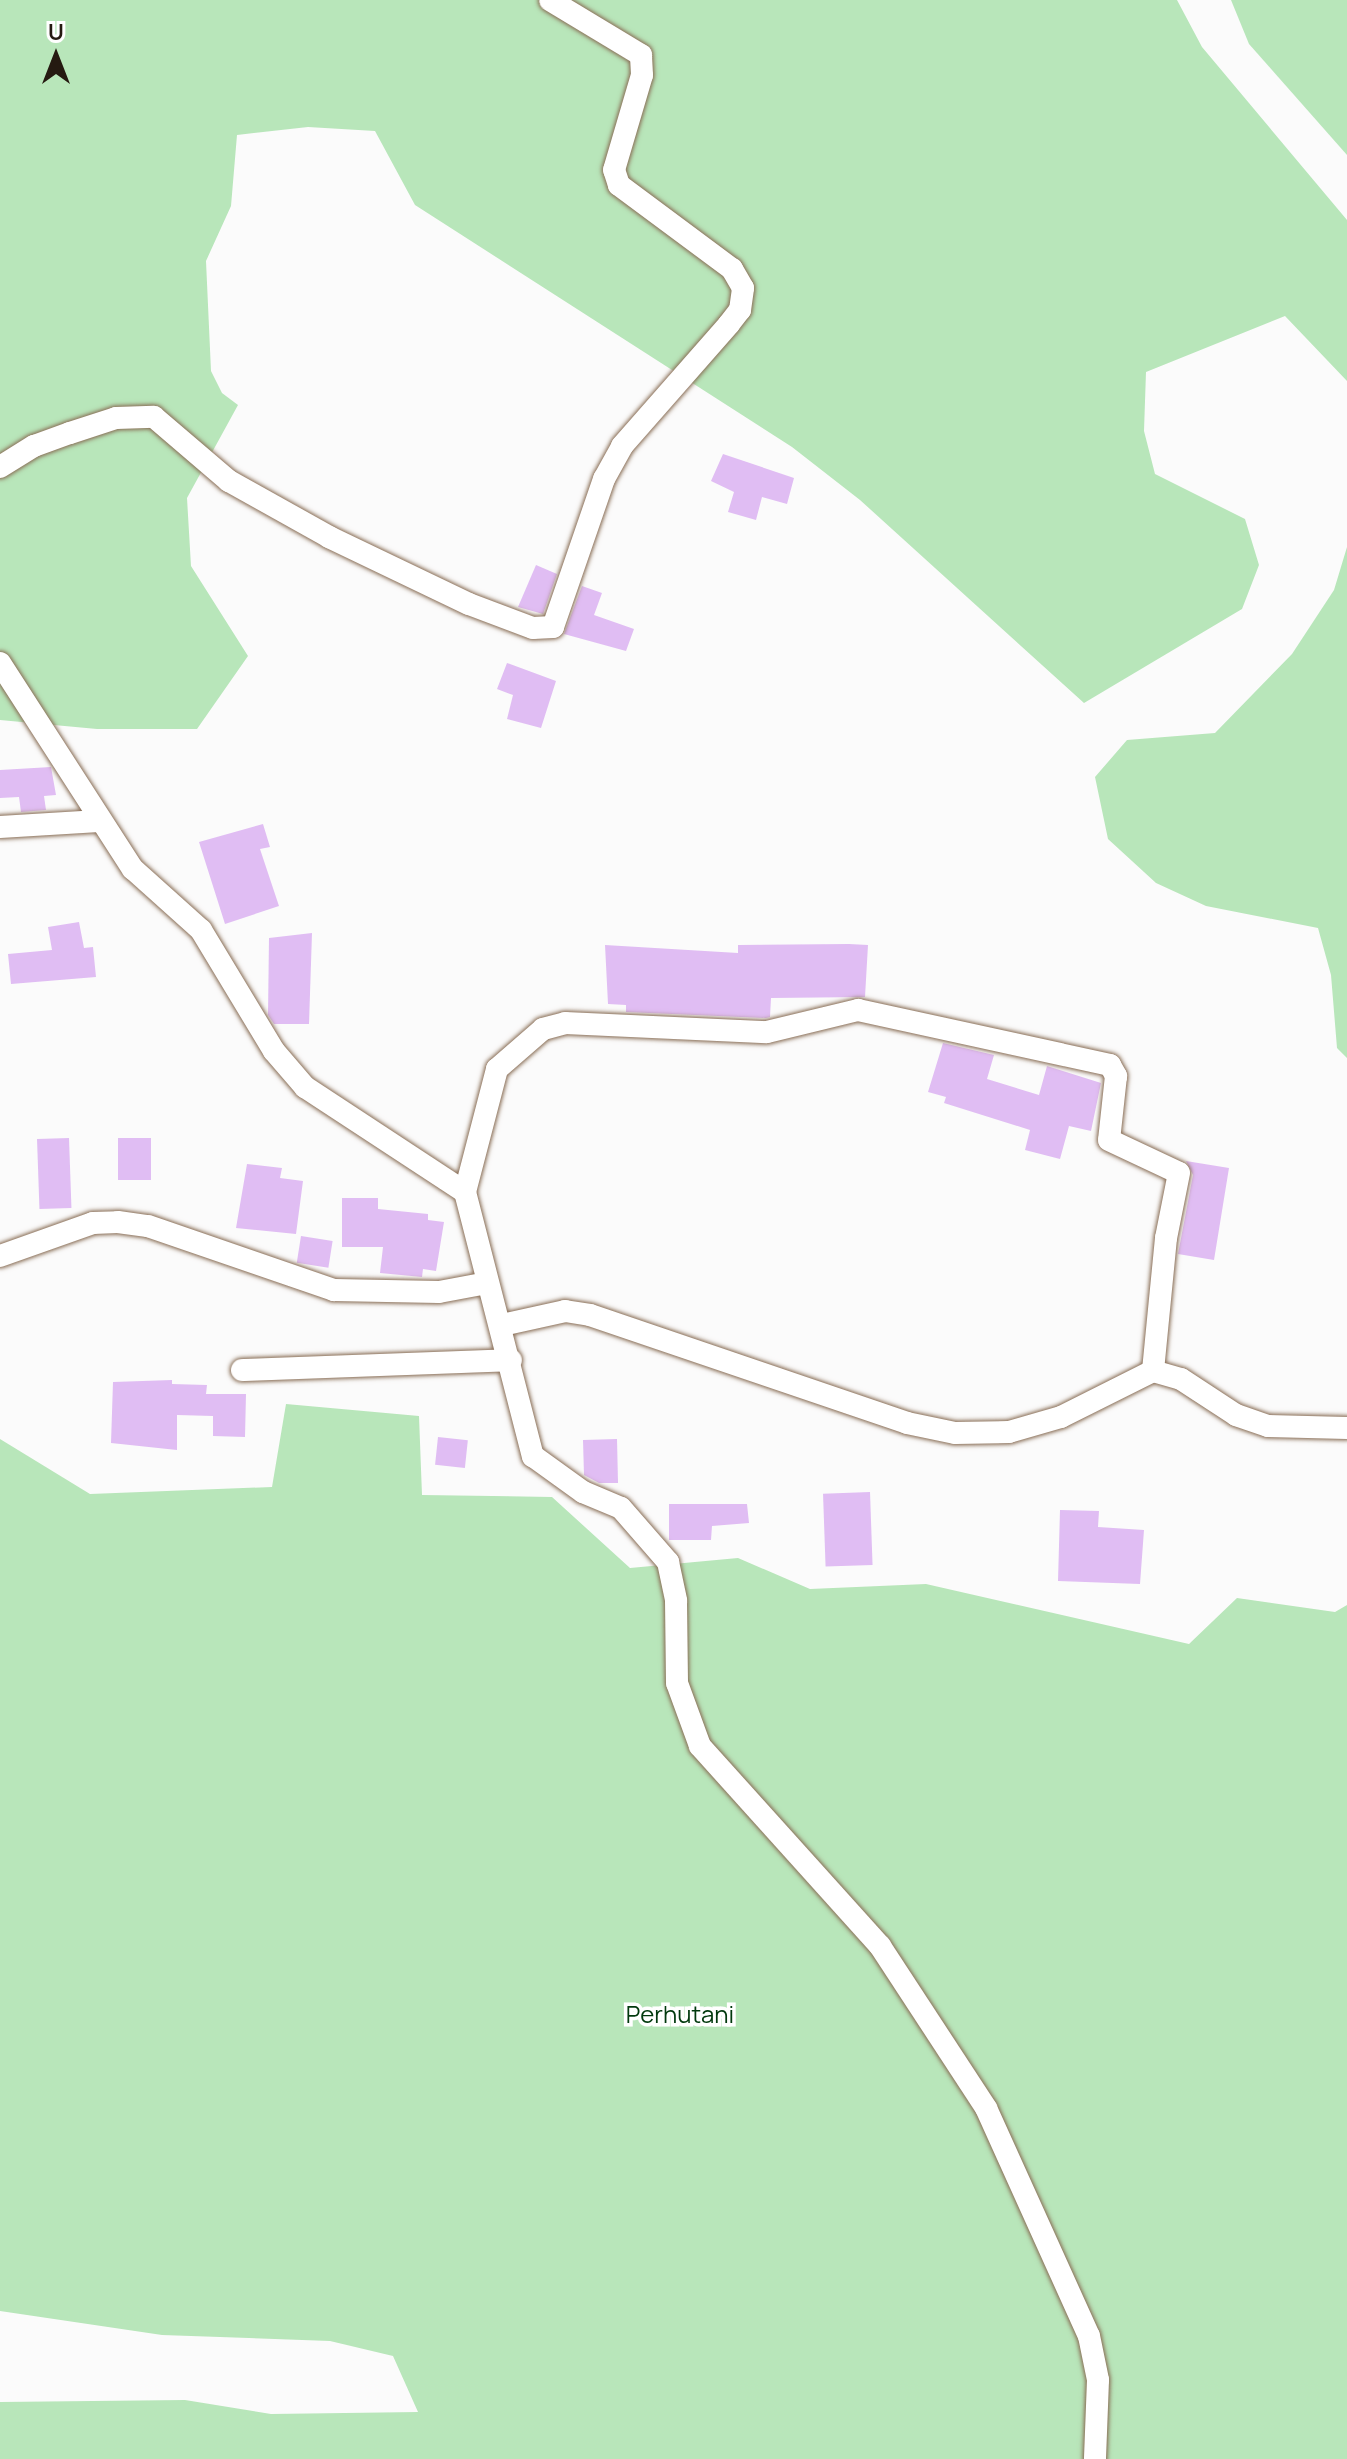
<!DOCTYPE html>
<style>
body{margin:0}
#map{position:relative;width:1347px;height:2459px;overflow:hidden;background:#fbfbfb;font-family:Manrope,sans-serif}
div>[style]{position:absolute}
.green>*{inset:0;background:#b8e6ba}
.building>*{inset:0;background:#e0bdf3;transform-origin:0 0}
.roads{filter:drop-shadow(0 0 2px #896e56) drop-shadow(0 0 2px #896e56)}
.minor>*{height:22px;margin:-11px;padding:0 11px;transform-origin:11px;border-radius:11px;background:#fff}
span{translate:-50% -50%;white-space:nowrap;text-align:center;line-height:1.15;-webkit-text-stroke:7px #fff;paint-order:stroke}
.park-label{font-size:24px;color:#01390d}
.north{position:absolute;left:16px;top:16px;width:80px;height:80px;-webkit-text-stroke:6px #fff;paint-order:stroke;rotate:0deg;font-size:22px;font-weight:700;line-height:32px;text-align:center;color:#251a11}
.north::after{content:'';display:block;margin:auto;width:28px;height:36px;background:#251a11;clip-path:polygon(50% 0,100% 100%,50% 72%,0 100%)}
</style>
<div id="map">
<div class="green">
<i style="clip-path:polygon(0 0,1177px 0,1202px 47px,1347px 220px,1347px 381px,1285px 316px,1146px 372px,1144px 431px,1155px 474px,1245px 519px,1259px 565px,1242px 609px,1084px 703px,860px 500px,792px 447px,415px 205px,375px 131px,308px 127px,237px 135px,231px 206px,206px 261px,211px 371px,222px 393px,238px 405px,187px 498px,191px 566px,248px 656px,197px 729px,97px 729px,0 720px)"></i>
<i style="clip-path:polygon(1231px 0,1347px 0,1347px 155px,1249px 44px)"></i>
<i style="clip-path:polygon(1347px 547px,1347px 1058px,1337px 1048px,1331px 975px,1318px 928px,1206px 906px,1156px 883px,1108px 839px,1095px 777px,1127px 740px,1215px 733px,1292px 654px,1334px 590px)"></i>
<i style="clip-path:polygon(286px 1404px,419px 1416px,422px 1495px,552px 1497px,630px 1568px,738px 1558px,810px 1589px,926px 1584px,1189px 1644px,1237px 1598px,1335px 1612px,1347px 1605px,1347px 2459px,0 2459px,0 2402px,185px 2400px,271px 2414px,418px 2412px,393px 2356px,330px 2341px,162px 2335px,0 2311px,0 1439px,90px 1494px,272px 1487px)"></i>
</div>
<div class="building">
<i style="clip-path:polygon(723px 454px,794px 478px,787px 504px,762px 497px,756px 520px,728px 512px,734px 492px,711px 481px)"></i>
<i style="clip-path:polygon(536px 565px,557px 574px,543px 614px,518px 607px)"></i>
<i style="clip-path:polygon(582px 586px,602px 593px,594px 615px,634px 629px,626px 651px,564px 634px)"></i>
<i style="clip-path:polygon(507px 663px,556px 681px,541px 728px,507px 719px,513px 695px,497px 689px)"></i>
<i style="clip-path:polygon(51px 767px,56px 795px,44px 796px,46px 810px,21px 812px,19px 797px,0 798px,0 770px)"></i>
<i style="clip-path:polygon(263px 824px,270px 847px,260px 849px,279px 906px,225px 924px,199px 842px)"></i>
<i style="clip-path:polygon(79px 922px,84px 948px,93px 947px,96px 977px,11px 984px,8px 954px,52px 950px,48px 927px)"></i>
<i style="clip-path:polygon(312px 933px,309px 1024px,274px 1024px,268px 1015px,269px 938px)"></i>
<i style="clip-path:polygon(849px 944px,868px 945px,865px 997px,771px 998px,770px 1017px,766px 1018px,626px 1012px,626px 1005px,608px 1004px,605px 945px,738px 953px,738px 945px)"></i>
<i style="clip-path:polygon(943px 1043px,994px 1055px,987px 1079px,1039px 1095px,1047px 1066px,1101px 1083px,1091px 1131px,1069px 1126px,1060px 1159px,1025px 1150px,1030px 1130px,944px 1103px,946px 1097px,928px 1092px)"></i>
<i style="left:69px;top:1138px;width:70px;height:32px;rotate:88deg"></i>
<i style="left:118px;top:1138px;width:33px;height:42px"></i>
<i style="clip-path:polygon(1186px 1161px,1229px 1168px,1214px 1260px,1178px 1254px,1193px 1175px)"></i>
<i style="clip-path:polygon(247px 1164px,282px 1168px,280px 1178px,303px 1181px,296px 1234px,236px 1228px)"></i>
<i style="clip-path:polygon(342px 1198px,378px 1198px,378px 1209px,428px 1214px,428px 1220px,444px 1222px,436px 1271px,423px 1269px,422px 1277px,380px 1273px,383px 1247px,342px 1247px)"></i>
<i style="left:301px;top:1236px;width:32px;height:27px;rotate:9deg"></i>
<i style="clip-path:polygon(172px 1380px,172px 1384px,207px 1385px,206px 1394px,246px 1394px,245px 1437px,213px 1436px,213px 1416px,177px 1415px,177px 1450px,111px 1443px,113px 1382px)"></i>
<i style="left:438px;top:1437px;width:30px;height:28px;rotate:6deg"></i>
<i style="clip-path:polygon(617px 1439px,618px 1483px,599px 1483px,584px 1475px,583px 1440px)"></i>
<i style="left:870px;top:1492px;width:73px;height:47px;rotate:88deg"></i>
<i style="clip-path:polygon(669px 1504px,747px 1504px,749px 1523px,712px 1526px,711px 1540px,669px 1540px)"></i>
<i style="clip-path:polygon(1060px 1510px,1099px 1511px,1098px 1527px,1144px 1530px,1140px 1584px,1058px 1581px)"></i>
</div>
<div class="roads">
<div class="minor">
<i style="left:0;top:467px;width:40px;rotate:-32deg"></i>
<i style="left:34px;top:446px;width:38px;rotate:-20deg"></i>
<i style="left:70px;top:433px;width:48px;rotate:-18.1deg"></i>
<i style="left:116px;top:418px;width:38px;rotate:-2deg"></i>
<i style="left:154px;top:417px;width:99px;rotate:40.5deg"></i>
<i style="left:229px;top:481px;width:115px;rotate:29.2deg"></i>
<i style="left:329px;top:537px;width:155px;rotate:25.6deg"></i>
<i style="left:469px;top:604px;width:68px;rotate:20.6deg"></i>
<i style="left:533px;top:628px;width:20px;rotate:-3deg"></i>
<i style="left:553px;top:627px;width:157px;rotate:-71deg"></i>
<i style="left:604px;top:479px;width:38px;rotate:-61deg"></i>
<i style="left:622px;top:446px;width:162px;rotate:-48.7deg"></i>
<i style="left:729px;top:324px;width:18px;rotate:-52deg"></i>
<i style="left:740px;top:310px;width:22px;rotate:-82deg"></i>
<i style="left:743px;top:288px;width:22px;rotate:-120deg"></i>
<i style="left:732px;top:269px;width:141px;rotate:-143.4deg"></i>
<i style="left:619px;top:185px;width:16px;rotate:-108deg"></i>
<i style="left:614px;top:170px;width:99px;rotate:-73.6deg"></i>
<i style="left:642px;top:75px;width:20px;rotate:-93deg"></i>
<i style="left:641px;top:55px;width:106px;rotate:-148.9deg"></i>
<i style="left:0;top:663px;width:245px;rotate:57.2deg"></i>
<i style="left:133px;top:869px;width:91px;rotate:41.9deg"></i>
<i style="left:201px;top:930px;width:141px;rotate:58.9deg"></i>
<i style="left:274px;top:1051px;width:48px;rotate:49.3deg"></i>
<i style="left:305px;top:1087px;width:191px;rotate:33.3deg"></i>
<i style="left:465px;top:1192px;width:273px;rotate:75.6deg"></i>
<i style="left:533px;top:1456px;width:62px;rotate:35.8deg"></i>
<i style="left:583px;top:1492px;width:41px;rotate:22.8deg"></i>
<i style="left:621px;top:1508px;width:72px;rotate:49deg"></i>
<i style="left:668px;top:1562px;width:40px;rotate:78deg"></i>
<i style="left:676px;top:1601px;width:82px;rotate:89.3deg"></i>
<i style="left:677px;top:1683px;width:67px;rotate:69.9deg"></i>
<i style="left:700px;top:1746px;width:269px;rotate:48deg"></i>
<i style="left:880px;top:1946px;width:194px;rotate:56.8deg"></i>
<i style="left:986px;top:2108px;width:250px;rotate:65.7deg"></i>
<i style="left:1089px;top:2336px;width:45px;rotate:78.4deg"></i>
<i style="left:1098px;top:2380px;width:79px;rotate:92.2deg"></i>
<i style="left:0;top:827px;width:99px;rotate:-3.5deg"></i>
<i style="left:465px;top:1192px;width:127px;rotate:-75.4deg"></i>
<i style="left:497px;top:1069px;width:61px;rotate:-41deg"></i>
<i style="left:543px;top:1029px;width:23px;rotate:-15deg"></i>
<i style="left:565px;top:1023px;width:202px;rotate:2.6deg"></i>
<i style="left:767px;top:1032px;width:94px;rotate:-13.6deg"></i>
<i style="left:858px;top:1010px;width:258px;rotate:12.3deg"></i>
<i style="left:1110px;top:1065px;width:13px;rotate:61deg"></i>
<i style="left:1116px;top:1076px;width:64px;rotate:96.2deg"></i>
<i style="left:1109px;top:1140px;width:77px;rotate:25.2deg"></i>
<i style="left:1179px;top:1173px;width:66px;rotate:101.3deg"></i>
<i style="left:1166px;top:1238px;width:134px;rotate:95.6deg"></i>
<i style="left:0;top:1256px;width:99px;rotate:-19.5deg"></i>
<i style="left:93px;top:1223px;width:25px;rotate:-2deg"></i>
<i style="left:118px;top:1222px;width:30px;rotate:8deg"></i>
<i style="left:148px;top:1226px;width:197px;rotate:19deg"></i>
<i style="left:334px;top:1290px;width:105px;rotate:1.1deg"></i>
<i style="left:439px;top:1292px;width:49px;rotate:-10.6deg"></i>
<i style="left:502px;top:1325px;width:65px;rotate:-12.5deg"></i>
<i style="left:565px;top:1311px;width:25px;rotate:9deg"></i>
<i style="left:590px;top:1315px;width:335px;rotate:18.8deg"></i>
<i style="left:907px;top:1423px;width:49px;rotate:11.8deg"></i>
<i style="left:955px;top:1433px;width:54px;rotate:-1.1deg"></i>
<i style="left:1009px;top:1432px;width:54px;rotate:-16.1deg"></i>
<i style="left:1061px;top:1417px;width:103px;rotate:-26.6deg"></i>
<i style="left:1153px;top:1371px;width:29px;rotate:16deg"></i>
<i style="left:1181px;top:1379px;width:66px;rotate:33.2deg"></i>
<i style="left:1236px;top:1415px;width:34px;rotate:19deg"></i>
<i style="left:1268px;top:1426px;width:79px;rotate:1.5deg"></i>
<i style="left:242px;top:1370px;width:269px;rotate:-2.1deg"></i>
</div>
</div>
<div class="park-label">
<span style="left:680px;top:2014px">Perhutani</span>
</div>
<div class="north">U</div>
</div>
